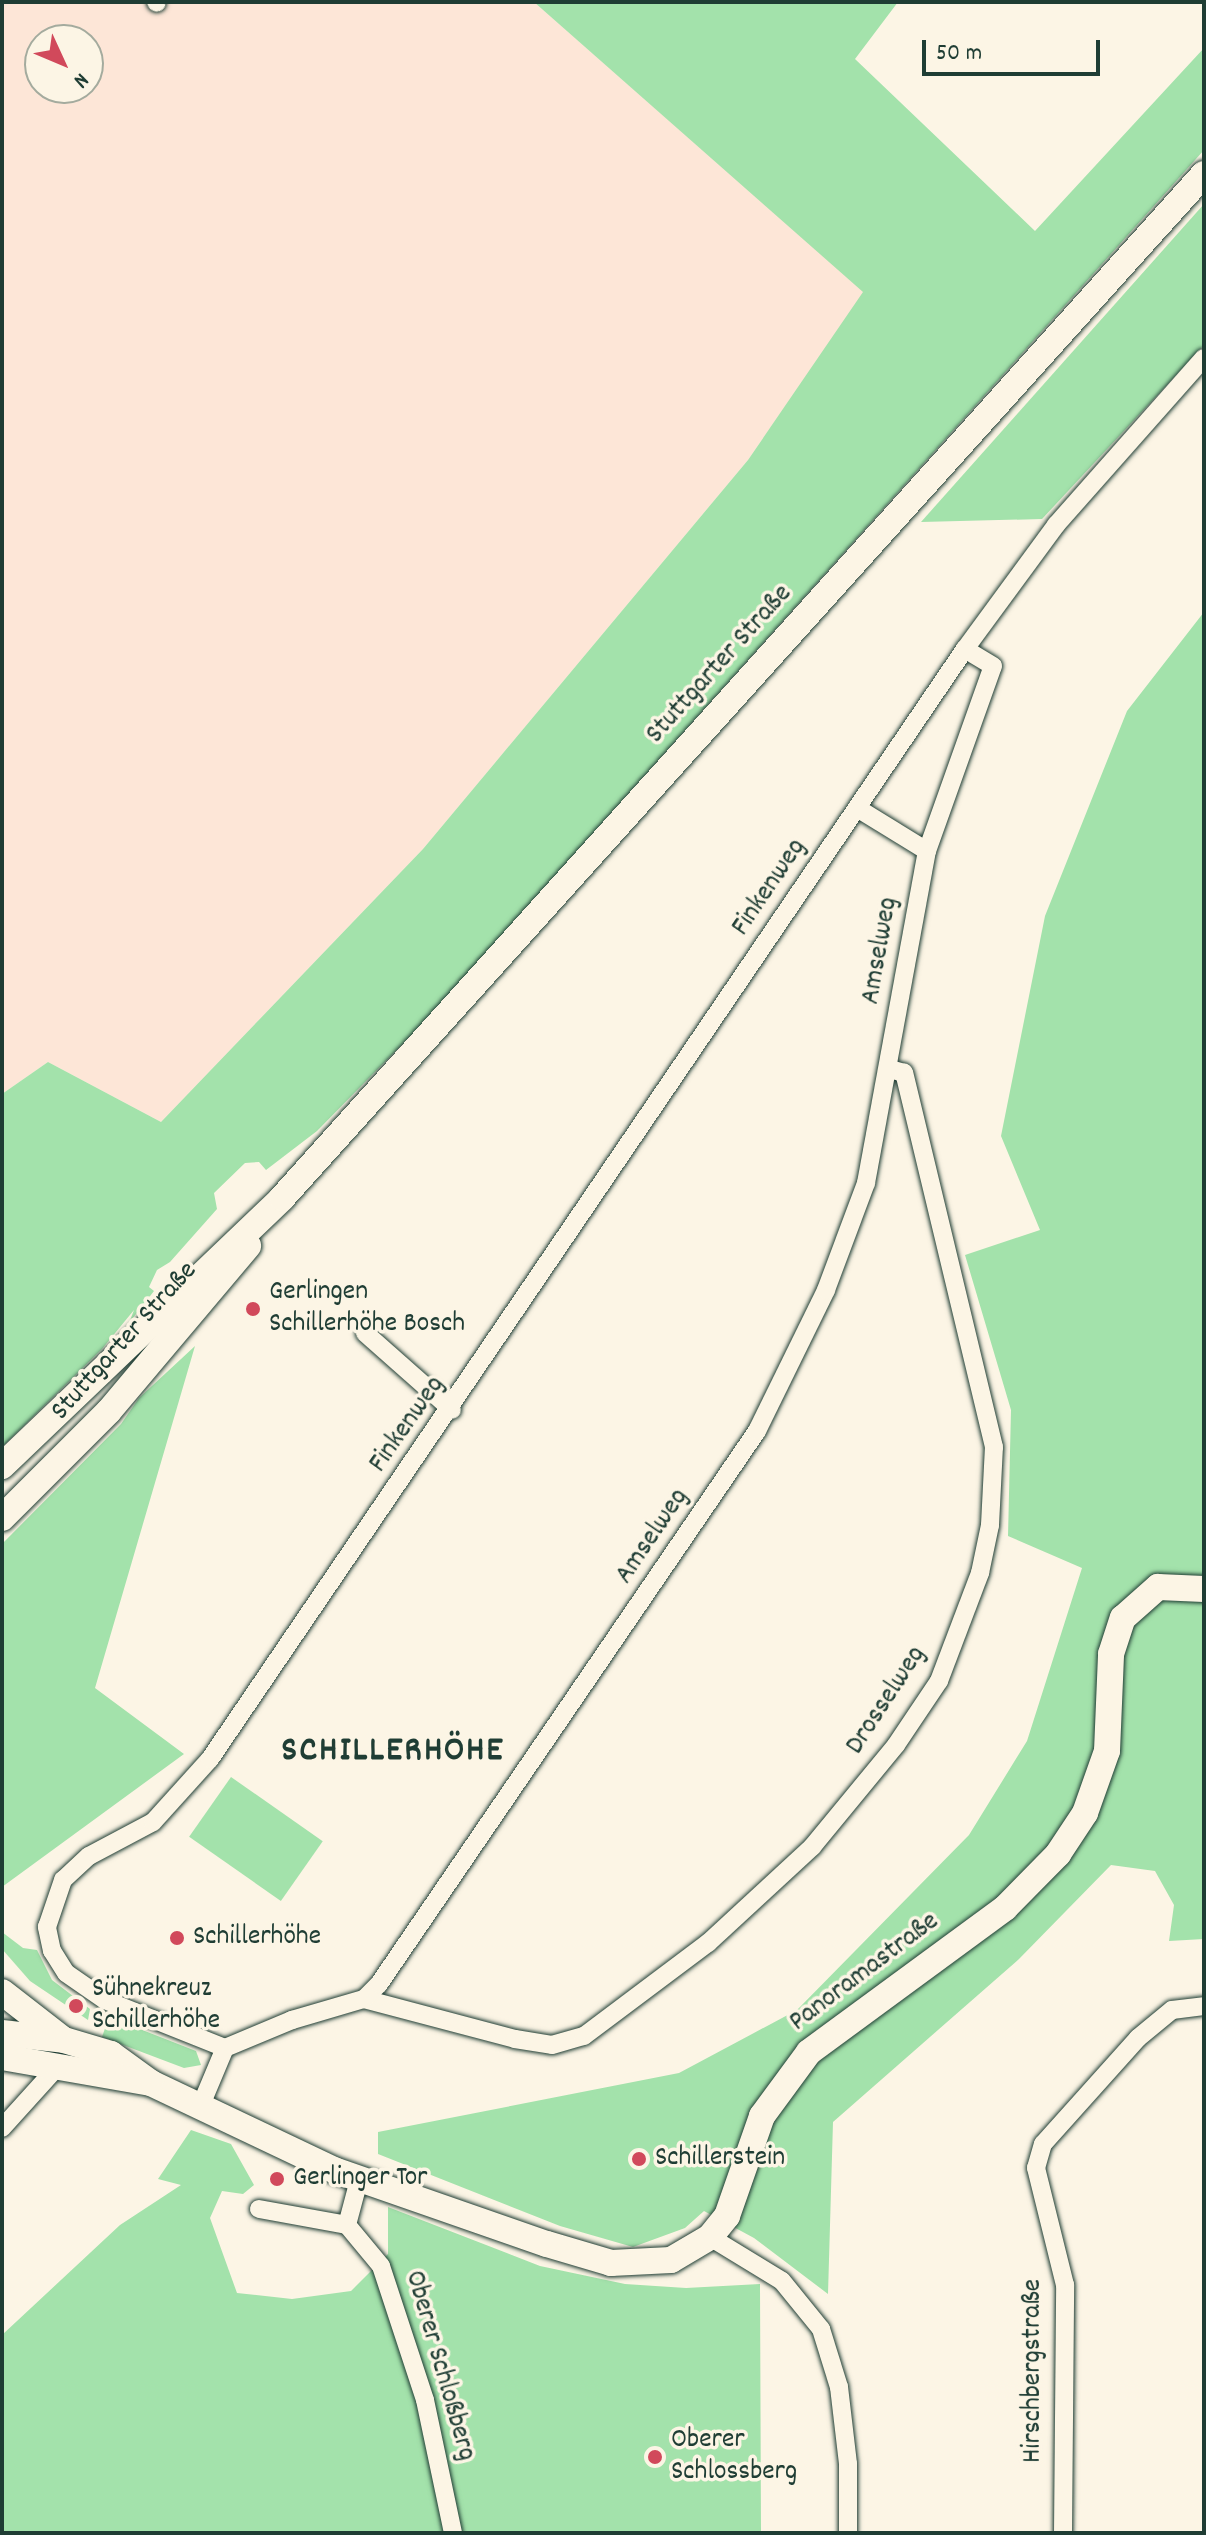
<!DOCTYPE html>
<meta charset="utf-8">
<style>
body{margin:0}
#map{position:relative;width:1206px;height:2535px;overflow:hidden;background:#fcf5e5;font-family:Dekko,sans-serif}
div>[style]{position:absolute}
.built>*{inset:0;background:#fde6d7}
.green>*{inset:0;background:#a3e2ab;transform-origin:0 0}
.roads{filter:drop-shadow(0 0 2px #1f3d34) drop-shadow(0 0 2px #1f3d34)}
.street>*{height:18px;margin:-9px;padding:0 9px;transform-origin:9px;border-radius:9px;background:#fcf5e5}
.secondary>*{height:26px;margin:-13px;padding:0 13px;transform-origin:13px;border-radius:13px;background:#fcf5e5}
.dots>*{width:22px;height:22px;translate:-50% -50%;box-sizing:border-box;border:4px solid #fcf5e5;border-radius:50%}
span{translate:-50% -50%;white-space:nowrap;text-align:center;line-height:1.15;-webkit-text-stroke:7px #fcf5e5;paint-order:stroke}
.street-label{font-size:28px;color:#1f3d34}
.poi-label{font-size:28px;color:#1f3d34}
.left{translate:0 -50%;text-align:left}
.district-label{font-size:36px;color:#1f3d34;font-weight:700;letter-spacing:2px}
.frame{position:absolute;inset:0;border:4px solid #1f3d34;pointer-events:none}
.north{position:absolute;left:24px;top:24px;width:80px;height:80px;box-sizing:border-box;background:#fcf5e5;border:2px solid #a4ab9e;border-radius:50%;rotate:134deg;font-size:22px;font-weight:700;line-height:32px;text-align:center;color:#1f3d34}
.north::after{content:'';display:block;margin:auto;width:28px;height:36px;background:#d1495b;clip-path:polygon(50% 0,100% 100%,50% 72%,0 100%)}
.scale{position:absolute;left:922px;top:40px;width:178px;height:36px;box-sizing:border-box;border:4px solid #1f3d34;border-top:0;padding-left:10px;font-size:24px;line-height:28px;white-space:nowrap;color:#1f3d34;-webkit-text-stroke:6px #fcf5e5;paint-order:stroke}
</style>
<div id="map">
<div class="built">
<i style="clip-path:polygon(evenodd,2px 2px,534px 2px,864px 292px,748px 460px,423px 849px,161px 1122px,48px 1062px,2px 1094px,2px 2px,40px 40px,88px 40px,88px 88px,40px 88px,40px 40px)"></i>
</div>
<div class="green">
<i style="clip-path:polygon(534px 2px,898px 2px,855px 59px,1035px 231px,1204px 48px,1204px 150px,425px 1021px,317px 1131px,266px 1170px,259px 1162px,245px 1163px,214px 1193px,217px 1209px,170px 1262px,157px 1270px,149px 1287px,154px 1291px,129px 1323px,134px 1310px,102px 1349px,2px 1447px,2px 1094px,48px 1062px,161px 1122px,423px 849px,748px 460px,863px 292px)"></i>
<i style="clip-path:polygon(1204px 204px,1204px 345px,1042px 519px,921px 522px)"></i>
<i style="clip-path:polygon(1204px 612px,1204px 1939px,1169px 1941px,1174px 1905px,1155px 1871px,1111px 1865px,1019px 1959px,833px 2122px,828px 2294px,754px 2238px,704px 2211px,685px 2228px,633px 2247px,560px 2226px,378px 2154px,378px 2132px,679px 2073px,797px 2010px,969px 1835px,1027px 1741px,1082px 1568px,1008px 1536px,1011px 1410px,965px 1255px,1040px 1230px,1001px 1136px,1045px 916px,1127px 711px)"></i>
<i style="clip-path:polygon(195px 1346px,95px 1688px,184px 1754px,2px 1887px,2px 1544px,121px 1424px,139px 1398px)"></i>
<i style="left:231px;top:1777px;width:112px;height:73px;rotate:35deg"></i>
<i style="clip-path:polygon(2px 1932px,23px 1948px,37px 1950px,52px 1980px,90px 2009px,88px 2020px,30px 1981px,2px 1949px)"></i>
<i style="clip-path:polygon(109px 2017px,196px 2051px,201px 2065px,184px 2068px,102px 2037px)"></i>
<i style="clip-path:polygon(191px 2130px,231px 2144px,254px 2185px,243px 2194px,222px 2191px,210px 2218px,237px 2293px,292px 2299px,351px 2291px,388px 2254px,388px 2207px,540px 2266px,625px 2284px,686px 2288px,760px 2284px,761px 2533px,2px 2533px,2px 2335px,120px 2225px,181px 2185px,158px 2179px)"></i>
</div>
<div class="roads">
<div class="street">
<i style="left:156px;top:2px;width:1px;rotate:45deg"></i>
<i style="left:857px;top:808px;width:82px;rotate:31.6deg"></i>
<i style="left:365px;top:1333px;width:116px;rotate:41.5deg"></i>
<i style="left:364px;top:1999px;width:156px;rotate:14.8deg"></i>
<i style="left:515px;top:2039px;width:37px;rotate:9deg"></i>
<i style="left:552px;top:2045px;width:33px;rotate:-16deg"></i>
<i style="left:584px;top:2036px;width:155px;rotate:-36.9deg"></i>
<i style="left:708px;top:1943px;width:142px;rotate:-42.7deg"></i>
<i style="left:812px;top:1847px;width:132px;rotate:-50.5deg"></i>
<i style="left:896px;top:1745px;width:77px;rotate:-56.1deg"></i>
<i style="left:939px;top:1681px;width:116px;rotate:-69.2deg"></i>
<i style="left:980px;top:1573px;width:49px;rotate:-78.2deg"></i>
<i style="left:990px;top:1525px;width:78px;rotate:-87.1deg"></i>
<i style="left:994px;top:1447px;width:385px;rotate:-103.5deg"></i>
<i style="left:904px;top:1073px;width:15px;rotate:-164deg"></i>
<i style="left:225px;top:2048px;width:129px;rotate:-158.2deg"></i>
<i style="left:105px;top:2000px;width:47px;rotate:-145.3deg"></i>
<i style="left:66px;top:1973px;width:26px;rotate:-122deg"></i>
<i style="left:52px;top:1951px;width:25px;rotate:-102deg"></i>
<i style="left:47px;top:1927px;width:50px;rotate:-71.2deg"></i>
<i style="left:63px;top:1880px;width:35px;rotate:-43deg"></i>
<i style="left:89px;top:1856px;width:72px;rotate:-28deg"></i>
<i style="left:153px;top:1822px;width:85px;rotate:-47.9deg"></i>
<i style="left:210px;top:1759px;width:1342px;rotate:-55.78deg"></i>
<i style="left:965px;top:649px;width:154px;rotate:-53.7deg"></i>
<i style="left:1056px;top:525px;width:223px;rotate:-48.5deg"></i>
<i style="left:201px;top:2105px;width:62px;rotate:-67.2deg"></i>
<i style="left:225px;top:2048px;width:73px;rotate:-22.7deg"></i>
<i style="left:292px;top:2020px;width:75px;rotate:-16.3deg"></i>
<i style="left:364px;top:1999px;width:21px;rotate:-45deg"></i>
<i style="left:379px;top:1984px;width:670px;rotate:-55.65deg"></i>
<i style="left:757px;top:1431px;width:157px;rotate:-63.9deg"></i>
<i style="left:826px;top:1290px;width:114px;rotate:-69.5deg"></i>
<i style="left:866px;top:1183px;width:338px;rotate:-79.6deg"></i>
<i style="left:927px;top:851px;width:196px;rotate:-70.4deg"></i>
<i style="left:993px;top:666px;width:33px;rotate:-149deg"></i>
<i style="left:2px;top:2128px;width:85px;rotate:-47.9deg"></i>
<i style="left:259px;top:2209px;width:89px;rotate:10.3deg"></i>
<i style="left:347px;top:2225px;width:47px;rotate:-75.1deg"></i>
<i style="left:347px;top:2225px;width:53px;rotate:50.3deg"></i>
<i style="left:381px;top:2266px;width:141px;rotate:71.8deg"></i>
<i style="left:425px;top:2400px;width:136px;rotate:78.1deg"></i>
<i style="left:710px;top:2237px;width:84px;rotate:31.4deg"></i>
<i style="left:782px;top:2281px;width:62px;rotate:50.9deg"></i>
<i style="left:821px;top:2329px;width:61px;rotate:72.8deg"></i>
<i style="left:839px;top:2387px;width:78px;rotate:83.3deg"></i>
<i style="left:848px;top:2464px;width:69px;rotate:90deg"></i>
<i style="left:1063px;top:2533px;width:248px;rotate:-89.5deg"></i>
<i style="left:1065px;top:2285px;width:121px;rotate:-103.9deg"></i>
<i style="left:1036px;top:2168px;width:25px;rotate:-74deg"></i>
<i style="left:1043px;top:2144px;width:142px;rotate:-48.1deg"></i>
<i style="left:1138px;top:2038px;width:44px;rotate:-39.5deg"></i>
<i style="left:1172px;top:2010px;width:32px;rotate:-7deg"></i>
</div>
<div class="secondary">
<i style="left:2px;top:1466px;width:388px;rotate:-43.7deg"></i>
<i style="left:282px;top:1198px;width:1378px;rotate:-48deg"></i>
<i style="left:2px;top:1518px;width:151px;rotate:-45deg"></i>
<i style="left:109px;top:1411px;width:216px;rotate:-49.9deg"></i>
<i style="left:2px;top:1992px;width:75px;rotate:37.9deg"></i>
<i style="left:2px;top:2033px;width:62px;rotate:6.4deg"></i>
<i style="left:64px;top:2040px;width:49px;rotate:16.6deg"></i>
<i style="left:111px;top:2054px;width:49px;rotate:35.9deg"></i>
<i style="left:151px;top:2083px;width:203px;rotate:25.4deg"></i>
<i style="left:334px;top:2170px;width:225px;rotate:19.2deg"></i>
<i style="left:547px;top:2244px;width:67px;rotate:16.5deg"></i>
<i style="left:611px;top:2263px;width:60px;rotate:-2.9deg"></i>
<i style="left:671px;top:2260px;width:45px;rotate:-30.5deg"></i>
<i style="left:710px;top:2237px;width:27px;rotate:-51deg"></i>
<i style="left:727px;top:2216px;width:106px;rotate:-70.7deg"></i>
<i style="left:762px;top:2116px;width:79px;rotate:-53.7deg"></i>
<i style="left:809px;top:2052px;width:243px;rotate:-36.3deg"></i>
<i style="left:1005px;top:1908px;width:76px;rotate:-45.5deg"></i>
<i style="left:1058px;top:1854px;width:49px;rotate:-56.6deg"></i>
<i style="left:1085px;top:1813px;width:66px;rotate:-70.5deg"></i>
<i style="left:1107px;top:1751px;width:97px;rotate:-87.6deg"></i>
<i style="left:1111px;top:1654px;width:38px;rotate:-72deg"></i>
<i style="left:1123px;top:1618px;width:47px;rotate:-41.5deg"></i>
<i style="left:1158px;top:1587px;width:46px;rotate:2.5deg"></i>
<i style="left:2px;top:2057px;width:151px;rotate:9.9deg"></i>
</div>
</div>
<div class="dots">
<i style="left:253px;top:1309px;background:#d1495b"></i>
<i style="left:177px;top:1938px;background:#d1495b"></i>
<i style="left:76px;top:2006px;background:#d1495b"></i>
<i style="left:639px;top:2159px;background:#d1495b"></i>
<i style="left:277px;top:2179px;background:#d1495b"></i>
<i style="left:655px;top:2457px;background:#d1495b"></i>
</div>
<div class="street-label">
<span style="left:720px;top:665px;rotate:-48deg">Stuttgarter Straße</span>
<span style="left:770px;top:888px;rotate:-56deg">Finkenweg</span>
<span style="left:881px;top:951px;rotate:-80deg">Amselweg</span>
<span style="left:125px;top:1342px;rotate:-48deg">Stuttgarter Straße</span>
<span style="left:408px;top:1425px;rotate:-55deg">Finkenweg</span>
<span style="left:653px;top:1537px;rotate:-56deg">Amselweg</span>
<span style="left:887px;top:1701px;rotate:-57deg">Drosselweg</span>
<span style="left:865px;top:1973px;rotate:-37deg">Panoramastraße</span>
<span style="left:439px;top:2366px;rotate:74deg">Oberer Schloßberg</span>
<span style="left:1034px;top:2371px;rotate:-90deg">Hirschbergstraße</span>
</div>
<div class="poi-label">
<span class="left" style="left:269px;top:1309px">Gerlingen<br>Schillerhöhe Bosch</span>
<span class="left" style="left:193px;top:1938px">Schillerhöhe</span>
<span class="left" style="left:92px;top:2006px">Sühnekreuz<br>Schillerhöhe</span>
<span class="left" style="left:655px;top:2159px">Schillerstein</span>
<span class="left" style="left:293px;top:2179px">Gerlinger Tor</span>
<span class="left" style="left:671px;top:2457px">Oberer<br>Schlossberg</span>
</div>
<div class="district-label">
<span style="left:393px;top:1753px">SCHILLERHÖHE</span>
</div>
<div class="frame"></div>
<div class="north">N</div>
<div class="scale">50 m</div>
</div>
